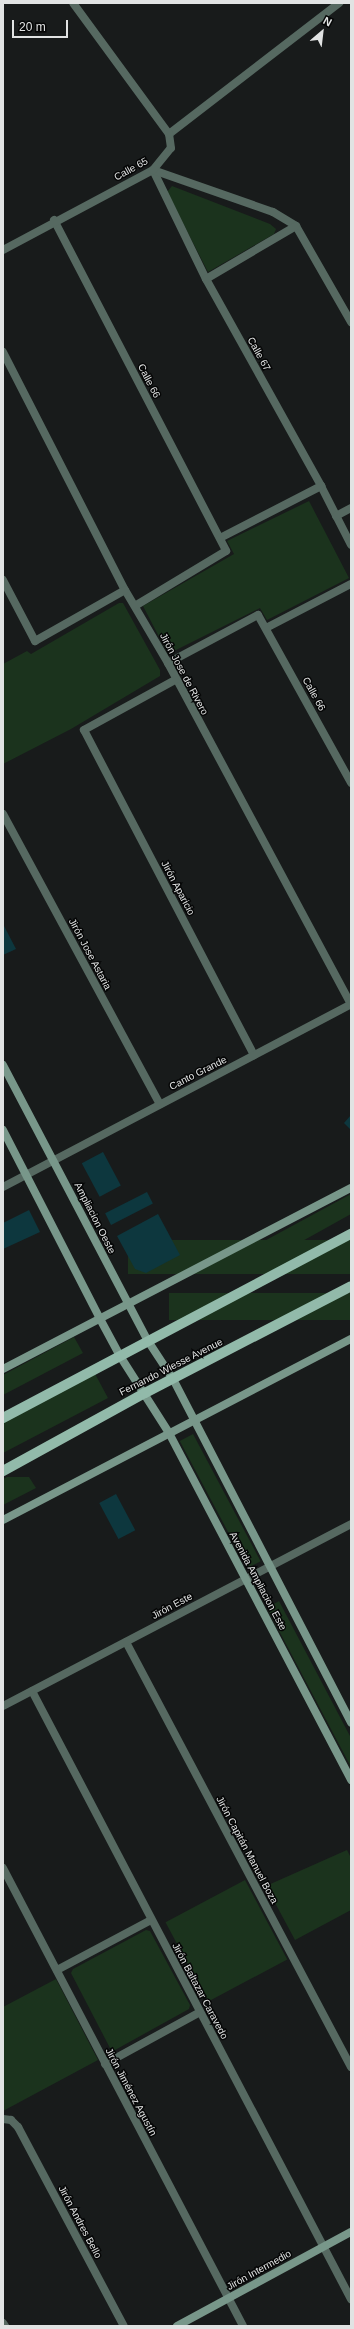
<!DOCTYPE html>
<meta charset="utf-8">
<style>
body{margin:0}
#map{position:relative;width:354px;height:2329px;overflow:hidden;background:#181b1b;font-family:Arial,sans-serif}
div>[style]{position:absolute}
.green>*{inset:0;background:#1b331d;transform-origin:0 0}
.building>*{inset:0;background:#0d373e;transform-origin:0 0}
.street>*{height:8px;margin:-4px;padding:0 4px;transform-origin:4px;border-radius:4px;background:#566961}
.secondary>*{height:8px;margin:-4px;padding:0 4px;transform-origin:4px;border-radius:4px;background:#78978a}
.primary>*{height:10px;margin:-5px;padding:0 5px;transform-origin:5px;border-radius:5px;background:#92baaa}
span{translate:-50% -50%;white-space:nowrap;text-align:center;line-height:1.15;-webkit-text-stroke:3px #050606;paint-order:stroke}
.street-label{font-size:10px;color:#e1e3e3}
.frame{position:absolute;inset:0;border:4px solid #e1e3e3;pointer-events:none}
.north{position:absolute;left:302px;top:12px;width:40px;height:40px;-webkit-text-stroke:3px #050606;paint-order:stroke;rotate:28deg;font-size:11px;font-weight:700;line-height:16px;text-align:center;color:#e1e3e3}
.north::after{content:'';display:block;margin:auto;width:14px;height:18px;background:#e1e3e3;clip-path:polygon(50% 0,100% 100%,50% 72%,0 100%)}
.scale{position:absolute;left:12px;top:20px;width:56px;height:18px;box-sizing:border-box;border:2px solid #e1e3e3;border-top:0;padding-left:5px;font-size:12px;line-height:14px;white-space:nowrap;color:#e1e3e3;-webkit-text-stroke:3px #050606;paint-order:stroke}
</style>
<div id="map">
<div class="green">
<i style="clip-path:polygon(172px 186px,270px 224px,276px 229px,274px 234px,208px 272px,167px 192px)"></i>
<i style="clip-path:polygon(309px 501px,349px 578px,267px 620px,260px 608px,168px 654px,143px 606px,234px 554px,227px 541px)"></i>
<i style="clip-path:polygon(119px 603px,123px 603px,160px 670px,160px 676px,71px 729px,3px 764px,3px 664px,27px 651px,31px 654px)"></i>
<i style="clip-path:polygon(351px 1194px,351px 1214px,290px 1248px,261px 1253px,257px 1245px)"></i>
<i style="left:351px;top:1240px;width:34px;height:223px;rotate:90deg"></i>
<i style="left:351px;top:1293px;width:27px;height:182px;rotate:90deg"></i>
<i style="clip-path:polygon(74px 1337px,83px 1353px,3px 1395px,3px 1375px)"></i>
<i style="clip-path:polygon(93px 1370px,108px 1398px,3px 1453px,3px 1418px)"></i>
<i style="left:193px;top:1434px;width:144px;height:15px;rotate:62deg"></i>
<i style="clip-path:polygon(7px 1477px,29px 1477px,36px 1488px,3px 1505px,3px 1479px)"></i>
<i style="clip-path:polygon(279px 1601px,351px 1738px,351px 1767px,267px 1608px)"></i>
<i style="clip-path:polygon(347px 1850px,351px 1858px,351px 1910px,295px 1940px,266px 1886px)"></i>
<i style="left:245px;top:1880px;width:90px;height:90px;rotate:62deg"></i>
<i style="clip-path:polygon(146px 1930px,150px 1931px,190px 2005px,189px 2009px,115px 2050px,111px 2050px,71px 1973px,73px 1969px)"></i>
<i style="clip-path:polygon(56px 1979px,98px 2060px,3px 2111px,3px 2007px)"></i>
</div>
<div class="building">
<i style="clip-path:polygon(3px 924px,16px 949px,3px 955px)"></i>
<i style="clip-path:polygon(351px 1115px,351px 1130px,344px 1123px)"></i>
<i style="left:103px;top:1152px;width:38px;height:24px;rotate:62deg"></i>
<i style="left:147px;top:1192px;width:13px;height:47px;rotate:63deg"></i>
<i style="clip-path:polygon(29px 1210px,40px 1232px,3px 1249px,3px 1223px)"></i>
<i style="clip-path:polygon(158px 1214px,180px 1255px,146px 1273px,135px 1269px,117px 1236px)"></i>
<i style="left:116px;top:1494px;width:41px;height:19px;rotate:62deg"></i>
</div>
<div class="street">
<i style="left:169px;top:134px;width:215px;rotate:-37.6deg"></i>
<i style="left:153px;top:170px;width:121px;rotate:64.1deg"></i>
<i style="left:206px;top:279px;width:237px;rotate:60.9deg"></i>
<i style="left:321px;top:486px;width:66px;rotate:63deg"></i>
<i style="left:153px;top:170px;width:127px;rotate:19.3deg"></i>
<i style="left:273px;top:212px;width:27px;rotate:31deg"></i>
<i style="left:296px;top:226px;width:111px;rotate:60.2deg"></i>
<i style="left:54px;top:220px;width:373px;rotate:62.5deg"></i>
<i style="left:226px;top:551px;width:106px;rotate:148.9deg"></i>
<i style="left:3px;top:250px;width:170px;rotate:-28.1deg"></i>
<i style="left:153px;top:170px;width:28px;rotate:-51deg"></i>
<i style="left:171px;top:148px;width:14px;rotate:-98deg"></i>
<i style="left:169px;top:134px;width:162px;rotate:-126.2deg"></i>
<i style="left:206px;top:279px;width:104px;rotate:-30.5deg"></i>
<i style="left:3px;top:352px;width:267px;rotate:62.9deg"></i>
<i style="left:125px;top:590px;width:85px;rotate:59.5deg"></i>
<i style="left:168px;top:663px;width:388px;rotate:61.8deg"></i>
<i style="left:336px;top:516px;width:17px;rotate:-28deg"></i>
<i style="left:220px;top:538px;width:114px;rotate:-27.2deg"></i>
<i style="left:3px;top:580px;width:69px;rotate:62.3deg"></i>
<i style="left:35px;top:641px;width:103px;rotate:-29.5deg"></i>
<i style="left:266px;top:628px;width:96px;rotate:-27.4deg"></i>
<i style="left:168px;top:663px;width:102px;rotate:-28.1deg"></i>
<i style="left:258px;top:615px;width:192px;rotate:61deg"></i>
<i style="left:175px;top:680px;width:104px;rotate:151.2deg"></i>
<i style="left:84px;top:730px;width:367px;rotate:62.4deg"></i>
<i style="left:3px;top:814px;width:330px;rotate:61.6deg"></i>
<i style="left:3px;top:1187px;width:393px;rotate:-27.7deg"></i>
<i style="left:126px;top:1642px;width:481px;rotate:62.1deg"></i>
<i style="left:32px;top:1691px;width:687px;rotate:62.32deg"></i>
<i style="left:3px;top:1706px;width:393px;rotate:-27.6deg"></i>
<i style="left:3px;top:1868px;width:517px;rotate:62.34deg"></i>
<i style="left:57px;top:1970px;width:106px;rotate:-28deg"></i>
<i style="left:105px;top:2064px;width:108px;rotate:-28.7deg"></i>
<i style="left:3px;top:2119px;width:8px;rotate:7deg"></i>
<i style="left:11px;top:2120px;width:10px;rotate:45deg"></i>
<i style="left:18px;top:2127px;width:225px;rotate:62deg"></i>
<i style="left:3px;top:2323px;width:4px;rotate:56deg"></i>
</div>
<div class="secondary">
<i style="left:3px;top:1065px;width:312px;rotate:62.3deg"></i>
<i style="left:148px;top:1341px;width:45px;rotate:56.7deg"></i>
<i style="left:173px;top:1379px;width:387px;rotate:62.6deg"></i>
<i style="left:3px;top:1130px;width:210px;rotate:62.8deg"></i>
<i style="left:99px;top:1317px;width:44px;rotate:61.7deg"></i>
<i style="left:120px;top:1356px;width:91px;rotate:57.5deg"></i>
<i style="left:169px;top:1433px;width:392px;rotate:62.3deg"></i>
<i style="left:3px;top:1369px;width:392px;rotate:-27.5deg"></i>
<i style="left:3px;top:1520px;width:392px;rotate:-27.5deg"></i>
<i style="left:177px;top:2326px;width:198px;rotate:-28.4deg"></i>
</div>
<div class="primary">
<i style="left:3px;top:1418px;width:394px;rotate:-27.9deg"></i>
<i style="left:3px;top:1471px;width:162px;rotate:-28.8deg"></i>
<i style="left:145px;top:1393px;width:232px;rotate:-27.4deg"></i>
</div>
<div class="street-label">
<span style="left:131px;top:169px;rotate:-29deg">Calle 65</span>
<span style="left:259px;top:354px;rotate:61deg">Calle 67</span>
<span style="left:149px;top:381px;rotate:63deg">Calle 66</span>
<span style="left:184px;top:674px;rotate:62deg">Jirón Jose de Rivero</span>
<span style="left:314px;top:694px;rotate:61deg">Calle 66</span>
<span style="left:178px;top:888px;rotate:62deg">Jirón Aparicio</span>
<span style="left:90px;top:954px;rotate:62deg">Jirón Jose Astaria</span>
<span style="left:198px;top:1073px;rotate:-27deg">Canto Grande</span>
<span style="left:95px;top:1218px;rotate:63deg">Ampliacion Oeste</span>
<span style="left:171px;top:1367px;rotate:-27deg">Fernando Wiesse Avenue</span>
<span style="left:258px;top:1581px;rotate:62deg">Avenida Ampliacion Este</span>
<span style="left:172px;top:1606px;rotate:-28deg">Jirón Este</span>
<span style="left:247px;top:1850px;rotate:62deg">Jirón Capitán Manuel Boza</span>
<span style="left:200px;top:1991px;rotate:62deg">Jirón Baltazar Caravedo</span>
<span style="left:131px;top:2092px;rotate:62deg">Jirón Jiménez Agustín</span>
<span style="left:80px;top:2222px;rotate:62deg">Jirón Andres Bello</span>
<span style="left:259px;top:2270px;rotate:-29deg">Jirón Intermedio</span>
</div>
<div class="frame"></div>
<div class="north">N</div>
<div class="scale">20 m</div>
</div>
